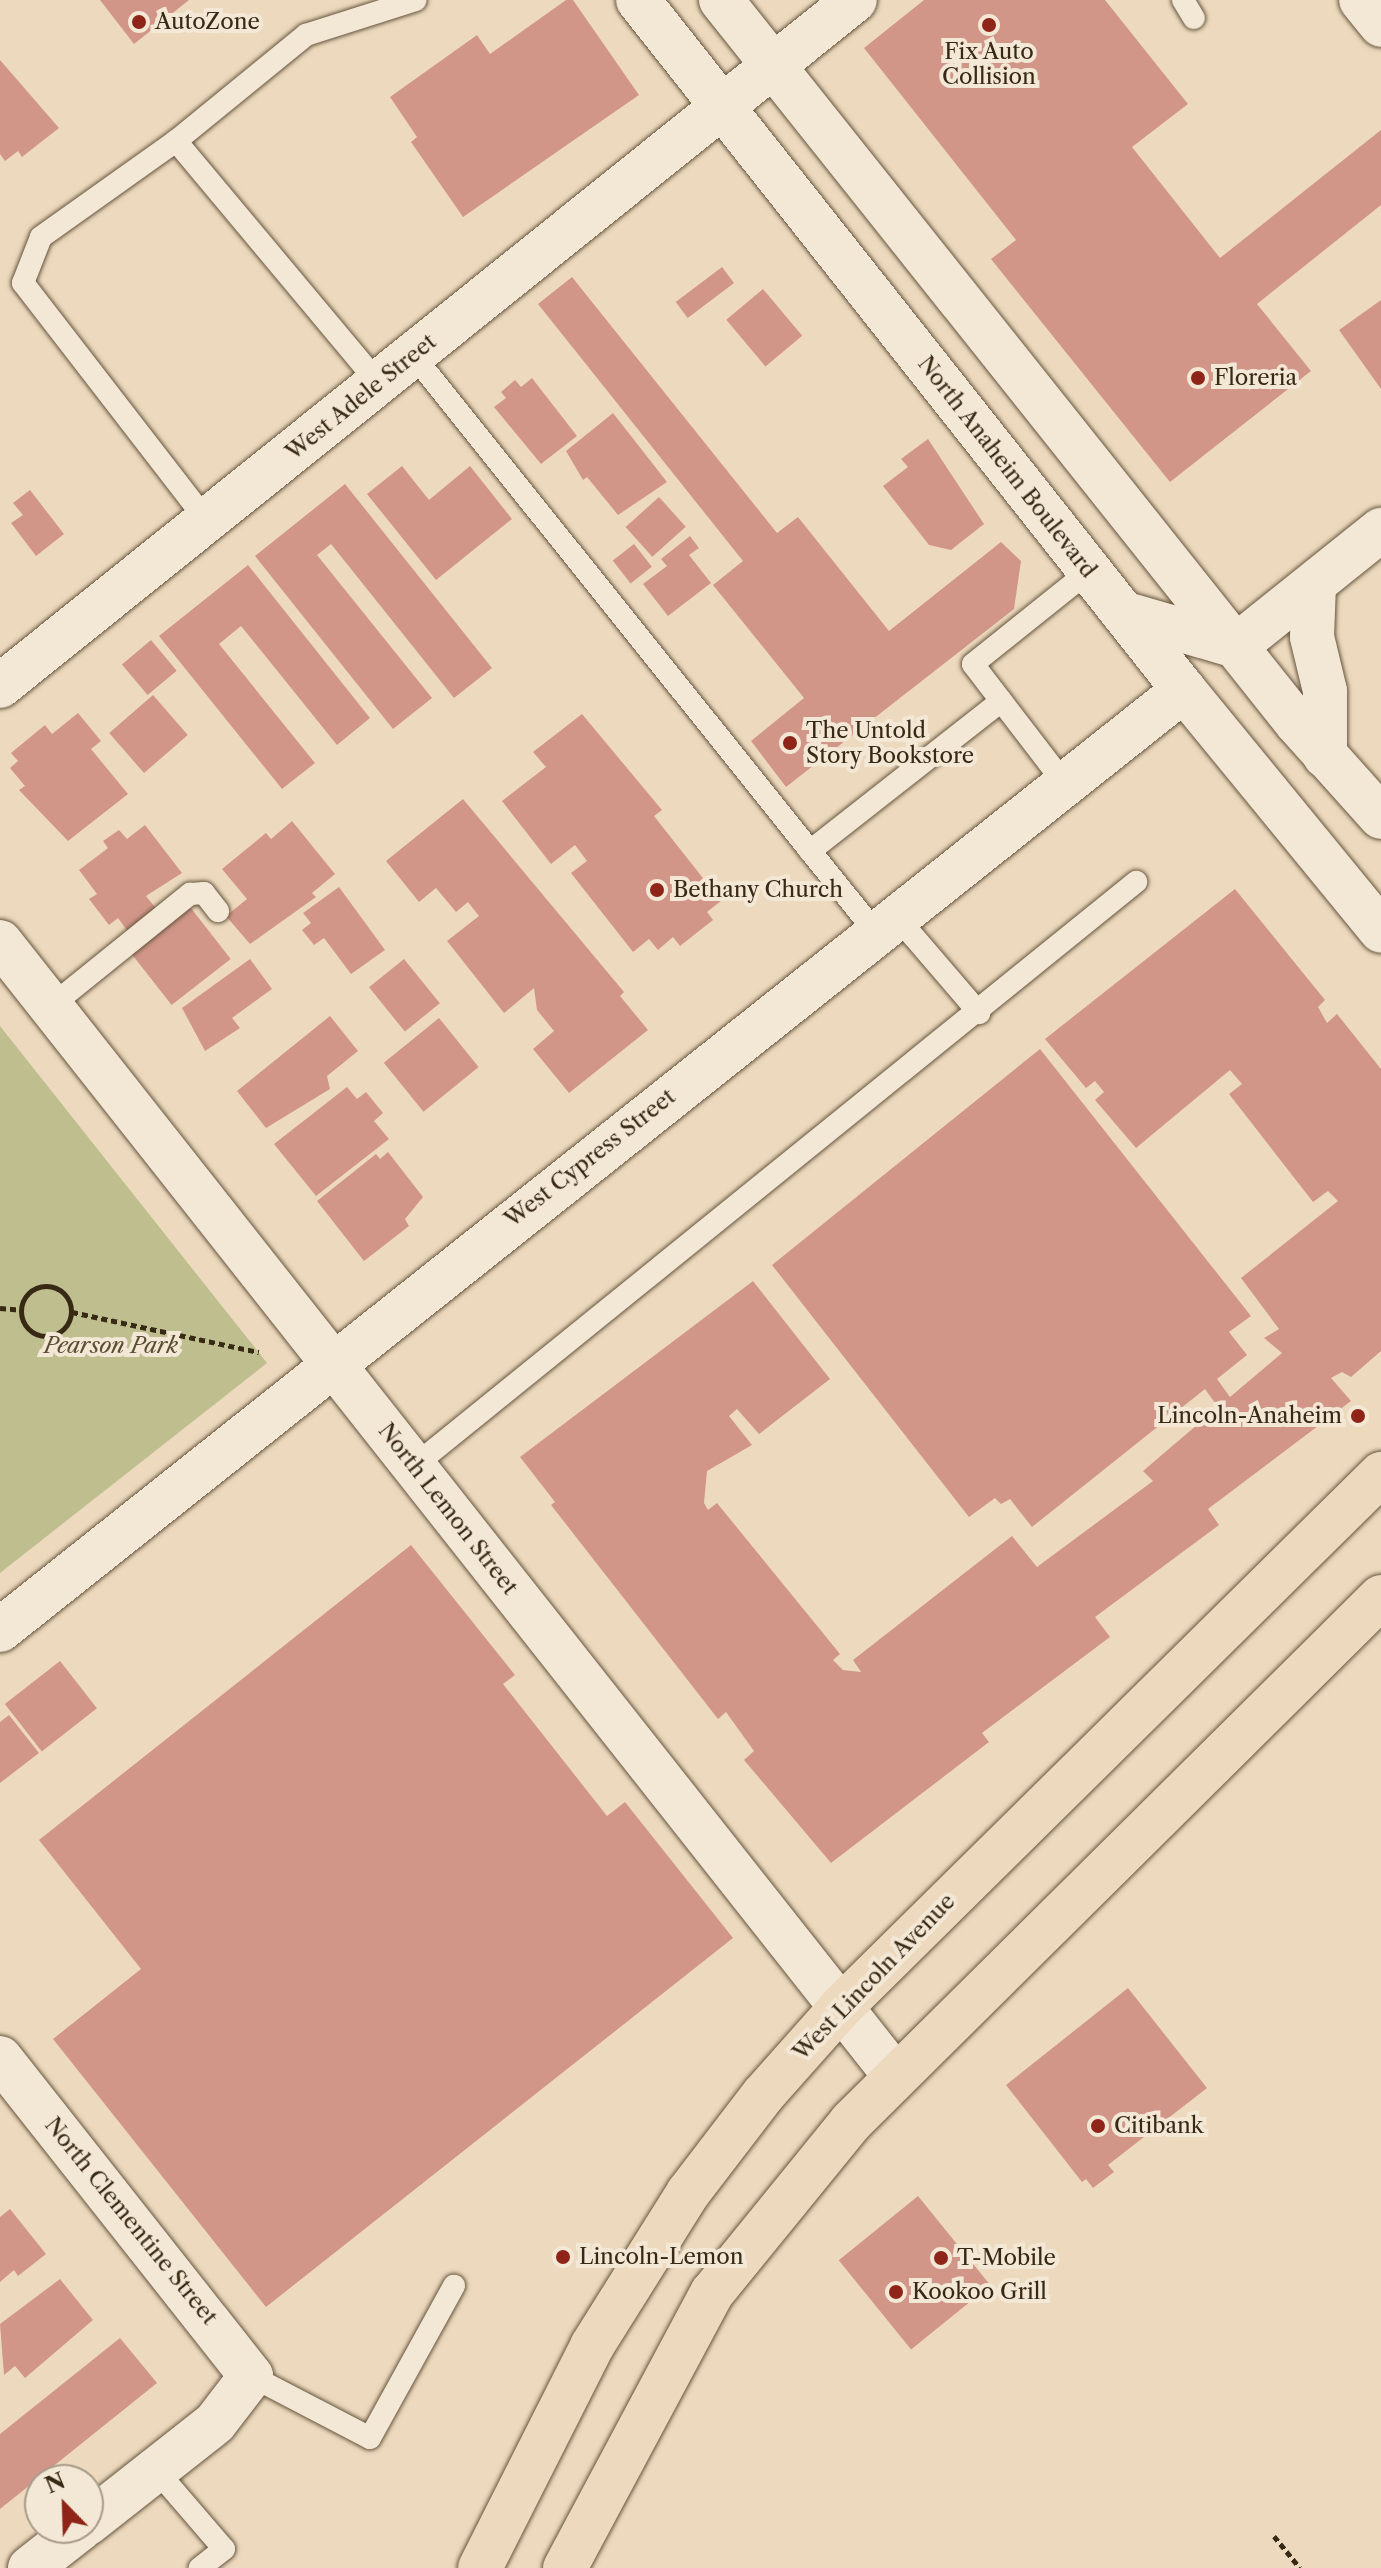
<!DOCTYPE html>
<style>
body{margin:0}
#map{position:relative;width:1381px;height:2568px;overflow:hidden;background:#eddabe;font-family:"Libre Caslon Text",serif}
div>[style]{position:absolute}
.green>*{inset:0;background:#bebe8e}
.building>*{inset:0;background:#d29689;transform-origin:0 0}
.path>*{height:5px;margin-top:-2.5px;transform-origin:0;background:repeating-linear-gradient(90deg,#382914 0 6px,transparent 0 10px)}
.path>.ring{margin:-2.5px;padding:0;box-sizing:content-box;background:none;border:5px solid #382914;border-radius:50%}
.roads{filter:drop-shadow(0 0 2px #65553e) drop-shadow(0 0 2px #65553e)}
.service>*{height:22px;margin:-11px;padding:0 11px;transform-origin:11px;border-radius:11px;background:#f3e7d5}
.minor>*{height:44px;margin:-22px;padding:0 22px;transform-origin:22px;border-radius:22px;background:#f3e7d5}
.secondary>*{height:44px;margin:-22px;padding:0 22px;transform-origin:22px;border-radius:22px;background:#f3e7d5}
.primary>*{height:44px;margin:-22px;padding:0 22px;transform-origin:22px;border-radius:22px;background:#eddabe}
.dots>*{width:22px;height:22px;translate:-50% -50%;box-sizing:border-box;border:4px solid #f3e7d5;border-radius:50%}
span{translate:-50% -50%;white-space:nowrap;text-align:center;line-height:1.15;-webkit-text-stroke:8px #f3e7d5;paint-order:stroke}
.poi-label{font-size:22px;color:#382914}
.left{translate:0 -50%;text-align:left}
.right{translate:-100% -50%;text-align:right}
.street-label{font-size:22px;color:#382914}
.park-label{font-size:22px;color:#5a4e32;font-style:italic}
.north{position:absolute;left:24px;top:2464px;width:80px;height:80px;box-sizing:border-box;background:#f3e7d5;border:2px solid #a89b88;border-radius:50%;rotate:337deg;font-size:22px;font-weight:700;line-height:32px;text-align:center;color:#382914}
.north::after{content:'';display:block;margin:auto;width:28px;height:36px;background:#8f2418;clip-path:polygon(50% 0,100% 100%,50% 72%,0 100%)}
</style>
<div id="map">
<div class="green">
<i style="clip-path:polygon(0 1026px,267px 1363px,0 1573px)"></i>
</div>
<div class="building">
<i style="clip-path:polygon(100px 0,189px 0,134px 44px)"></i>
<i style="clip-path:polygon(566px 0,573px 0,639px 95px,463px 217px,411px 142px,417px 137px,390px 97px,477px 35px,490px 54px)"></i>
<i style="clip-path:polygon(924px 0,1105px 0,1188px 104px,1132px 147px,1220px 258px,1381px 130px,1381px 205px,1257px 304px,1311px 371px,1170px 482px,991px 259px,1016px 240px,864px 48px)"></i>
<i style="clip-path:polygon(0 60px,59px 128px,22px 157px,18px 151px,5px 161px,0 154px)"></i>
<i style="left:722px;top:267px;width:20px;height:58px;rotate:53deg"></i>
<i style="clip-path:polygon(572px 277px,777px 533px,798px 517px,889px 631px,1001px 542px,1021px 561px,1014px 609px,786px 787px,751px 741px,804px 698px,713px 585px,743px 561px,538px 304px)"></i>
<i style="left:763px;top:289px;width:61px;height:48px;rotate:50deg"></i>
<i style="clip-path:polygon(1381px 300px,1381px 389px,1339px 330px)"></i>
<i style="clip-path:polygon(532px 378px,577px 436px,541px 464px,494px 407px,506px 398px,501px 392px,515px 380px,521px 387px)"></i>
<i style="clip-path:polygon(613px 413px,667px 482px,618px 515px,587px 477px,583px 480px,566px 451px)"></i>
<i style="clip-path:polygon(928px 439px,984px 524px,951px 550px,929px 545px,883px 486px,908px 467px,901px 459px)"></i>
<i style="clip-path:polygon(402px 466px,429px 500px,470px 466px,512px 519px,436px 580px,367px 494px)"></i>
<i style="clip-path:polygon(345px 484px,492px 668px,454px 698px,331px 544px,317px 555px,432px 698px,393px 729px,255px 556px)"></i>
<i style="clip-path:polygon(30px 490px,64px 534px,36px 556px,11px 523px,23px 515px,13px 503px)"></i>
<i style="left:659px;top:497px;width:40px;height:45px;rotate:48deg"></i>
<i style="clip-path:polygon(690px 536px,699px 548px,689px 555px,711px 583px,668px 616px,643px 584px,667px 566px,661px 559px)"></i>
<i style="left:634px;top:544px;width:29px;height:27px;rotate:52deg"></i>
<i style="clip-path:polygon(248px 565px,370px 718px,337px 745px,241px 626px,219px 644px,315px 763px,282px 789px,159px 636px)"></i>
<i style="left:151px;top:640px;width:40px;height:38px;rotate:50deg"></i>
<i style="left:153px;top:695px;width:53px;height:58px;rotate:49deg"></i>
<i style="clip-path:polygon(78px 713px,101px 741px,91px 749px,128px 794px,68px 841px,19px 790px,25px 786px,10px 768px,18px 761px,11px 753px,45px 725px,52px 734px)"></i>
<i style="clip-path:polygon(582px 714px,662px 810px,654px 816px,721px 901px,707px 912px,713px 920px,680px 946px,673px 937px,658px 950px,649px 939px,633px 952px,571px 873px,587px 861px,575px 845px,551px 864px,502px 801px,546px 767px,533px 752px)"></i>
<i style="clip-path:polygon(463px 799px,624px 992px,620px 996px,648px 1030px,569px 1093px,533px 1049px,554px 1031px,537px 1010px,534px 988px,504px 1013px,447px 941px,479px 916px,468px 902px,456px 912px,436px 888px,419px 902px,386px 861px)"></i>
<i style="clip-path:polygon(292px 821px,335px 874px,312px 893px,316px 897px,250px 944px,226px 916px,247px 899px,222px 869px,266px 833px,271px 839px)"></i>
<i style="clip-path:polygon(145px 825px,182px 873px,146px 896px,158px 911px,129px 933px,118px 918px,109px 925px,89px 899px,97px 894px,79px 870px,108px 848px,103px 841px,119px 830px,127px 839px)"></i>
<i style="clip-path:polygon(339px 887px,385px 950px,351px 974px,324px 938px,314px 945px,302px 930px,311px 923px,303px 913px)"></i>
<i style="clip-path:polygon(1235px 889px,1325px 1000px,1318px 1007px,1327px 1023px,1337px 1014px,1381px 1069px,1381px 1351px,1351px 1377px,1342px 1372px,1331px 1378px,1351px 1401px,1208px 1509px,1219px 1525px,1095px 1617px,1110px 1637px,982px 1733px,989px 1742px,831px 1863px,744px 1760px,754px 1751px,726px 1712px,718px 1719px,551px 1505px,555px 1502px,520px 1457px,753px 1281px,830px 1379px,759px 1434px,737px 1409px,729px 1416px,752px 1445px,707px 1471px,704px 1503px,708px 1510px,717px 1503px,840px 1654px,833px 1660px,843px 1670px,861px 1672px,853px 1660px,1012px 1536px,1037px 1567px,1153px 1481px,1143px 1471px,1218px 1407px,1205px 1389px,1032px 1527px,1010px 1499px,1001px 1504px,995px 1498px,969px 1517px,772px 1265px,1040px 1049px,1251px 1316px,1229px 1332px,1247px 1355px,1217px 1379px,1230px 1397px,1282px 1353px,1264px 1338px,1279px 1329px,1241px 1278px,1338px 1201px,1328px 1191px,1313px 1202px,1229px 1094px,1242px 1084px,1230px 1070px,1136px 1148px,1095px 1100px,1104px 1092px,1095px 1081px,1086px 1088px,1045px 1039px)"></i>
<i style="left:187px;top:903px;width:71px;height:75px;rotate:52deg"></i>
<i style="clip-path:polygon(250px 959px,272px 989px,232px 1018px,240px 1028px,205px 1051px,182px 1008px)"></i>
<i style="left:404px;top:959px;width:57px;height:45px;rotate:51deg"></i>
<i style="clip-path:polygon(330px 1016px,358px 1051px,327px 1076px,330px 1089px,266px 1128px,237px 1091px)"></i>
<i style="left:439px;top:1018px;width:63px;height:71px;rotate:51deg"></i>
<i style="clip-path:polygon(347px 1087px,357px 1099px,366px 1092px,383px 1113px,374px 1121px,389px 1139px,316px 1196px,274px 1144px)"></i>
<i style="clip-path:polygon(388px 1152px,423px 1197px,405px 1219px,409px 1226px,364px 1261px,317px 1201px,376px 1154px,380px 1159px)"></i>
<i style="clip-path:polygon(411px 1545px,515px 1675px,503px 1684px,607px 1816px,625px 1802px,733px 1938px,266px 2307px,53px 2039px,141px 1969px,39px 1840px)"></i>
<i style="left:60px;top:1661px;width:60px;height:70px;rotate:52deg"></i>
<i style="clip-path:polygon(9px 1715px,39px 1753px,0 1783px,0 1722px)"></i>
<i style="clip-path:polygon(1128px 1988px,1207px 2088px,1108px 2165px,1114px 2172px,1093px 2188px,1086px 2179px,1082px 2182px,1006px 2085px)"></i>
<i style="left:918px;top:2196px;width:115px;height:102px;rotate:51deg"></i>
<i style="clip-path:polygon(10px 2209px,46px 2254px,18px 2276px,14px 2270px,0 2282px,0 2217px)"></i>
<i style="clip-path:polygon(60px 2279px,93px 2320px,25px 2378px,15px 2366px,4px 2375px,0 2324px)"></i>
<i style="clip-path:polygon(120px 2338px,157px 2383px,0 2509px,0 2434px)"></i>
</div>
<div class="path">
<i class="ring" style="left:21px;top:1286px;width:45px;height:45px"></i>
<i style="left:0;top:1308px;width:21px;rotate:5deg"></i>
<i style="left:72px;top:1312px;width:191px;rotate:12.1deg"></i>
<i style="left:1274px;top:2536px;width:41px;rotate:50.9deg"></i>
</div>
<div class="roads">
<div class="service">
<i style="left:1183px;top:0;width:21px;rotate:59deg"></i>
<i style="left:176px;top:141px;width:315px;rotate:50.1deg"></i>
<i style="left:413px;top:355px;width:741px;rotate:51.3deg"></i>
<i style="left:207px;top:521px;width:301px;rotate:-127.7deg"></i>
<i style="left:23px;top:283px;width:49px;rotate:-68.6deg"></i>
<i style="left:41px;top:237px;width:166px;rotate:-35.4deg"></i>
<i style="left:176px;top:141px;width:168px;rotate:-39.2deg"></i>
<i style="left:306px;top:35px;width:115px;rotate:-17.7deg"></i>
<i style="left:1065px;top:784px;width:151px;rotate:-127.5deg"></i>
<i style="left:973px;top:664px;width:149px;rotate:-38.7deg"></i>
<i style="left:810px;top:851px;width:243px;rotate:-38.1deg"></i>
<i style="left:896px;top:916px;width:128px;rotate:49.4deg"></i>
<i style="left:51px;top:1006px;width:179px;rotate:-38.9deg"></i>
<i style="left:190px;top:894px;width:14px;rotate:-4deg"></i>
<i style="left:204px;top:893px;width:23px;rotate:52deg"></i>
<i style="left:414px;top:1466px;width:929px;rotate:-38.97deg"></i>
<i style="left:251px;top:2376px;width:134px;rotate:27.5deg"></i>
<i style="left:370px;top:2438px;width:174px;rotate:-61.1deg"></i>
<i style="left:156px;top:2470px;width:104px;rotate:49.3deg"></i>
<i style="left:224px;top:2549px;width:31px;rotate:142deg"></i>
</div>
<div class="minor">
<i style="left:1361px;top:0;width:32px;rotate:51deg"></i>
<i style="left:1236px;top:646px;width:186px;rotate:-38.7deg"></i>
<i style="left:0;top:686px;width:1096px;rotate:-38.74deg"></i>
<i style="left:0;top:942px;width:1446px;rotate:51.71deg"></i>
<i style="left:0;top:1630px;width:1512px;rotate:-38.45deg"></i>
<i style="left:0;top:2058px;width:405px;rotate:51.7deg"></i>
<i style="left:251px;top:2376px;width:59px;rotate:127.5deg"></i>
<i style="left:215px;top:2423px;width:162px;rotate:141.8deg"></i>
<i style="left:30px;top:2568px;width:65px;rotate:-38.1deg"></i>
</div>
<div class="secondary">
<i style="left:638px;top:0;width:880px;rotate:51.65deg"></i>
<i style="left:1184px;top:690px;width:311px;rotate:50.7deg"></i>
<i style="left:721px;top:0;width:923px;rotate:51.47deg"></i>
<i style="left:1296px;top:722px;width:127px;rotate:48.2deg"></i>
<i style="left:1314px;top:585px;width:52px;rotate:92.2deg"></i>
<i style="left:1312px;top:637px;width:56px;rotate:76.5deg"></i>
<i style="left:1325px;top:691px;width:65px;rotate:90deg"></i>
<i style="left:1123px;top:613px;width:118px;rotate:16.3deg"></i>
</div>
<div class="primary">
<i style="left:480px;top:2568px;width:249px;rotate:-63.2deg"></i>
<i style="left:592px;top:2346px;width:181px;rotate:-57.9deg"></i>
<i style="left:688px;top:2193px;width:123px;rotate:-52.6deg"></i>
<i style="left:763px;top:2095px;width:118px;rotate:-48.4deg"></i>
<i style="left:841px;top:2007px;width:759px;rotate:-44.63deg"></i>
<i style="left:565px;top:2568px;width:312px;rotate:-61.9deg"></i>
<i style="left:712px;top:2293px;width:220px;rotate:-50.9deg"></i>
<i style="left:851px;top:2122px;width:746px;rotate:-44.73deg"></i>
</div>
</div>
<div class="dots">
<i style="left:139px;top:22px;background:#8f2418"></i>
<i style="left:989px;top:25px;background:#8f2418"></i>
<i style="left:1198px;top:378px;background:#8f2418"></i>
<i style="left:790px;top:743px;background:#8f2418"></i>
<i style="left:657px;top:890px;background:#8f2418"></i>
<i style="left:1358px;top:1416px;background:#8f2418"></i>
<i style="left:1098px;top:2126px;background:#8f2418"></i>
<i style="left:563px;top:2257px;background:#8f2418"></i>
<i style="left:941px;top:2258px;background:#8f2418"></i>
<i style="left:896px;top:2292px;background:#8f2418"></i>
</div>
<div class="poi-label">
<span class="left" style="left:155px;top:22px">AutoZone</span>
<span style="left:989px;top:64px">Fix Auto<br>Collision</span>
<span class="left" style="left:1214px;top:378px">Floreria</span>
<span class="left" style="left:806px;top:743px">The Untold<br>Story Bookstore</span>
<span class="left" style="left:673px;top:890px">Bethany Church</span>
<span class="right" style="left:1342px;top:1416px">Lincoln-Anaheim</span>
<span class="left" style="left:1114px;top:2126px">Citibank</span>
<span class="left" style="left:579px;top:2257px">Lincoln-Lemon</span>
<span class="left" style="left:957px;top:2258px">T-Mobile</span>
<span class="left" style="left:912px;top:2292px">Kookoo Grill</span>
</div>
<div class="street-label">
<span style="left:361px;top:397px;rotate:-39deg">West Adele Street</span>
<span style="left:1007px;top:467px;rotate:52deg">North Anaheim Boulevard</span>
<span style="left:590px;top:1158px;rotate:-38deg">West Cypress Street</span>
<span style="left:448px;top:1509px;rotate:52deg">North Lemon Street</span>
<span style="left:874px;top:1977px;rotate:-46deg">West Lincoln Avenue</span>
<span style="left:131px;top:2221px;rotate:51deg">North Clementine Street</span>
</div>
<div class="park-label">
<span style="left:111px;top:1346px">Pearson Park</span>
</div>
<div class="north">N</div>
</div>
